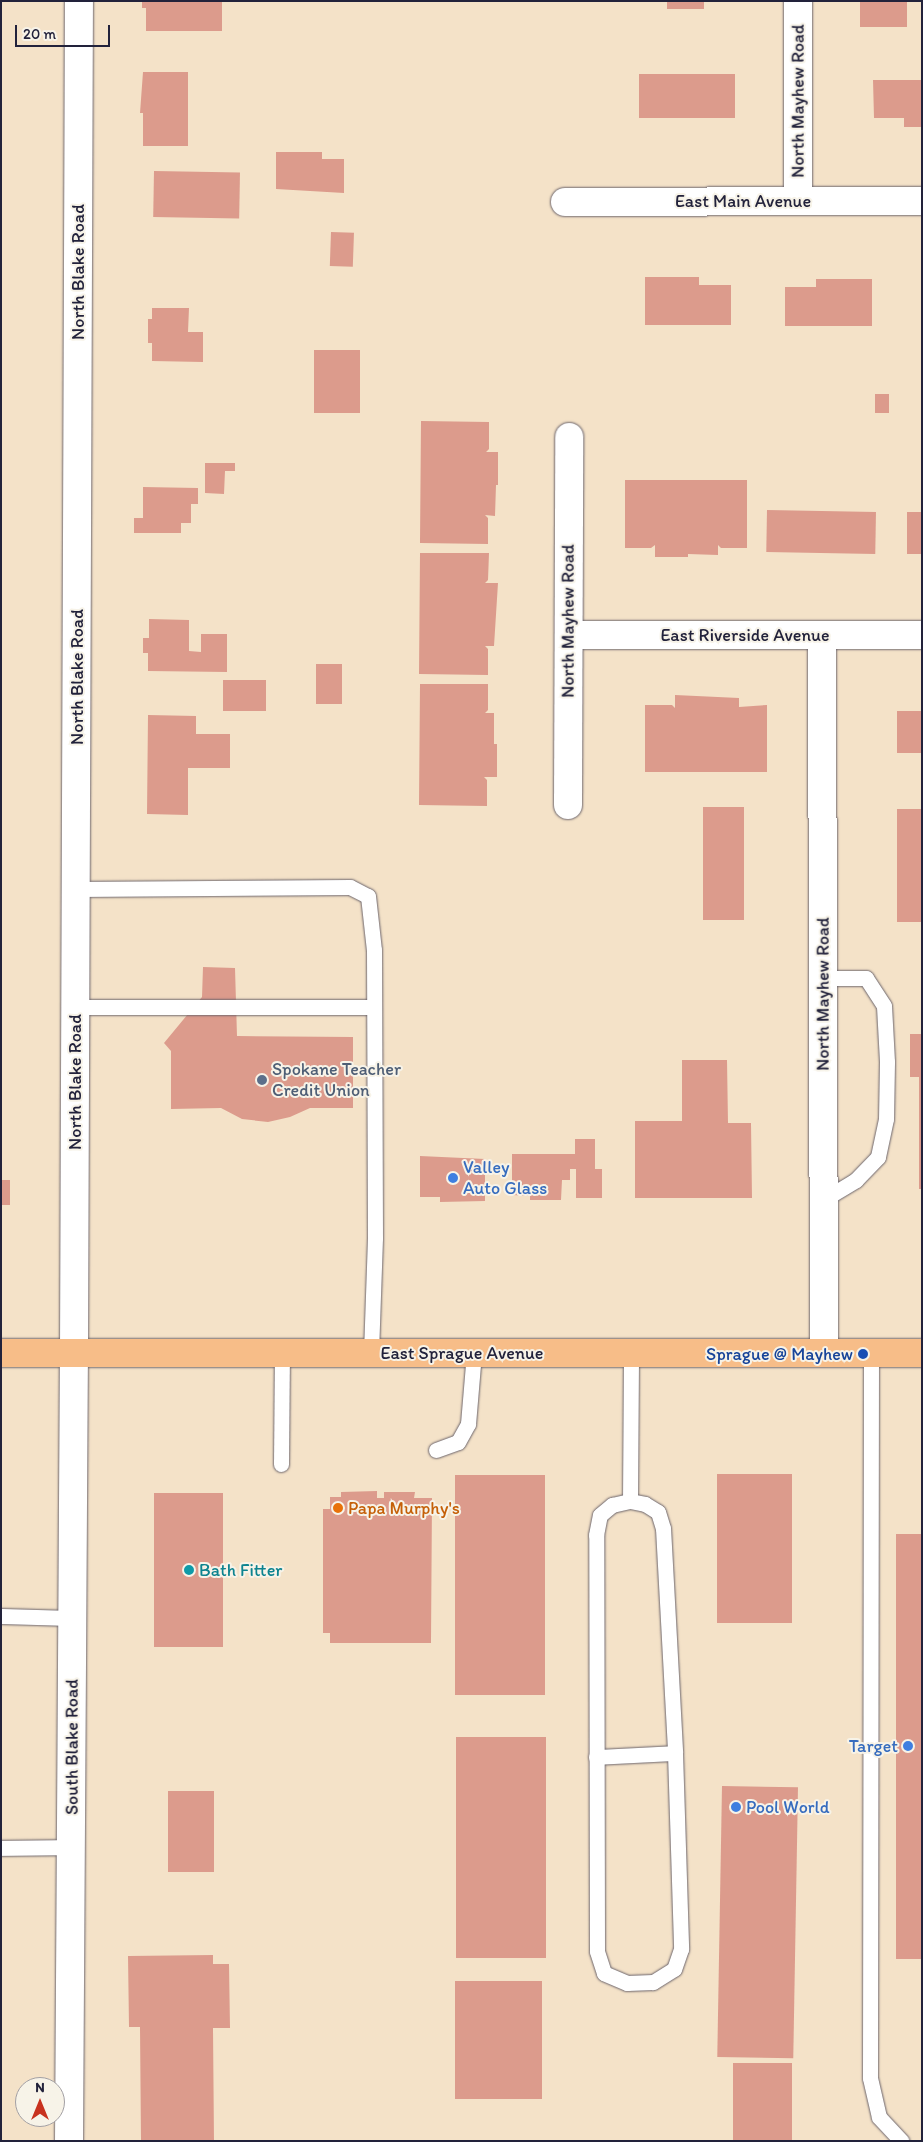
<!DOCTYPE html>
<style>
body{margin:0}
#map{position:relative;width:923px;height:2142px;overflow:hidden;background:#f4e2c8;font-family:Itim,sans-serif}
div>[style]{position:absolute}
.building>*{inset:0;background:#dc9b8c;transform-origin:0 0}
.roads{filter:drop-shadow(0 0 1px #6c656c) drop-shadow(0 0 1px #6c656c)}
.service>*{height:15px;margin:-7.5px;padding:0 7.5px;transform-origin:7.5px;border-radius:7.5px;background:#fff}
.minor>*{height:28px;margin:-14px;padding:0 14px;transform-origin:14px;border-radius:14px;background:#fff}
.tertiary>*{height:28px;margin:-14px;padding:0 14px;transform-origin:14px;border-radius:14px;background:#fff}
.primary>*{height:28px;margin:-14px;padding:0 14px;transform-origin:14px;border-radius:14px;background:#f7bd88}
.dots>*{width:14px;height:14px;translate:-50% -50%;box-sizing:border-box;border:2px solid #f7f3e8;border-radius:50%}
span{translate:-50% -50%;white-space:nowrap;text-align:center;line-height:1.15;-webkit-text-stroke:4px #f7f3e8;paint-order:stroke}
.street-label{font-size:18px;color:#22223b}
.service-label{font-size:18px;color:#4e5e75}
.left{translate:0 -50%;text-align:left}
.shop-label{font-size:18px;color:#366cbe}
.right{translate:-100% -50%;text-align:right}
.transit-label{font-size:18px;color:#164399}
.food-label{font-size:18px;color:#c56008}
.culture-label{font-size:18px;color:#0d838f}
.frame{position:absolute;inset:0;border:2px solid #22223b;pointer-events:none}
.north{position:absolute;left:15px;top:2077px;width:50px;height:50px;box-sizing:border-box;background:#f7f3e8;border:1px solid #a29fa3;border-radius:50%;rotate:0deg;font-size:14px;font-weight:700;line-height:20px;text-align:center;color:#22223b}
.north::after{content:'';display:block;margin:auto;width:18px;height:22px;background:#c8321e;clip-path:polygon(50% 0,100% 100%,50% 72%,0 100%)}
.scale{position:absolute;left:15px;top:25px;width:95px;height:22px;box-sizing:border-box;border:2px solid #22223b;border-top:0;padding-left:6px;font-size:15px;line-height:18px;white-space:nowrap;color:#22223b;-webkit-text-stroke:4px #f7f3e8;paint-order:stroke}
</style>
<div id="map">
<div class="building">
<i style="clip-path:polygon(142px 1px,222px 1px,222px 31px,146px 31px,146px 8px,142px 8px)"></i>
<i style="left:667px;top:1px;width:37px;height:8px"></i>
<i style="left:860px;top:1px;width:47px;height:26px"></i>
<i style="clip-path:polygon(143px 72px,188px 72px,188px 146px,143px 146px,143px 113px,140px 113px)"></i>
<i style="left:639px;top:74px;width:96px;height:44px"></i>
<i style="clip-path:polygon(873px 80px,922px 80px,922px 127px,904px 127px,904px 118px,874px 118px)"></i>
<i style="clip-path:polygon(276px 152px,322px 152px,322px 159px,344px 159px,344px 193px,276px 189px)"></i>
<i style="left:154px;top:171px;width:86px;height:46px;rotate:1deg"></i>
<i style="left:331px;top:232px;width:23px;height:34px;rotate:2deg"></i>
<i style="clip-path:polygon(645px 277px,699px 277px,699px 285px,731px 285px,731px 325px,645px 325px)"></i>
<i style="clip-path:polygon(816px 279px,872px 279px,872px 326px,785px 326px,785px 287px,816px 287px)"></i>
<i style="clip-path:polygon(152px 308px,189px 308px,188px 332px,203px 332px,203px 362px,152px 361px,152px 343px,148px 343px,148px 319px,152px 319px)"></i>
<i style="left:314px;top:350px;width:46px;height:63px"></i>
<i style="left:875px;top:394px;width:14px;height:19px"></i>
<i style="clip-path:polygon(421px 421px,489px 422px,489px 449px,486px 452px,498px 452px,498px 485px,496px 485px,495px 516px,485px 515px,488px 518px,488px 544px,420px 543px)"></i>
<i style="clip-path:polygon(205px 463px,235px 463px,235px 471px,225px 471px,224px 494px,205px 493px)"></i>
<i style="clip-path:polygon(625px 480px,747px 480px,747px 548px,721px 548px,718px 545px,718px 555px,688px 554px,688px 557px,655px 557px,655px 545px,651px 548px,625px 548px)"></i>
<i style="clip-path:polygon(143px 487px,198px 488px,198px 504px,191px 504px,191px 523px,181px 523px,181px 533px,134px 533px,134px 518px,143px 518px)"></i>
<i style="left:767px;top:510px;width:109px;height:42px;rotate:1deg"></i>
<i style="left:907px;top:512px;width:15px;height:42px"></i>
<i style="clip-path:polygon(420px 553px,489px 553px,488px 580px,485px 583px,498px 583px,494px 646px,485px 646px,488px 649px,488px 675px,419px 674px)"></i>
<i style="clip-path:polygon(149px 619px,189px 620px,189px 651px,201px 652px,201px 634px,227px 634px,227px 672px,148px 671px,148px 653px,143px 653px,143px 638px,149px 638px)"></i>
<i style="left:316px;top:664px;width:26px;height:40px"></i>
<i style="left:223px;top:680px;width:43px;height:31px"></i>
<i style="clip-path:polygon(420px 684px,488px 684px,488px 710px,485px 713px,494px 713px,494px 744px,497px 744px,497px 777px,484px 777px,487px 780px,487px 806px,419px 805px)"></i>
<i style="clip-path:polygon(675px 695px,739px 698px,739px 707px,767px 705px,767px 772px,645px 772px,645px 705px,672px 705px,675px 708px)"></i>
<i style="left:897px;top:711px;width:25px;height:42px"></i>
<i style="clip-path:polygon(148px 715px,196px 716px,196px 734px,230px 734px,230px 768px,188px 768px,188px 815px,147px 814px)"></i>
<i style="left:703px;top:807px;width:41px;height:113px"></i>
<i style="left:897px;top:809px;width:25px;height:113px"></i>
<i style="clip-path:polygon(203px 967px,235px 968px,237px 1036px,353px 1037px,353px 1108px,310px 1108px,290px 1117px,268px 1122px,242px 1119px,221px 1108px,171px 1109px,171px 1051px,164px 1043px,202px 997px)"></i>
<i style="clip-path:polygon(910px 1034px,922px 1034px,922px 1189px,919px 1189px,919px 1077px,910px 1077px)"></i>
<i style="clip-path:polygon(682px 1060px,727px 1060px,728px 1123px,751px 1123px,752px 1198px,635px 1198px,635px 1121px,682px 1121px)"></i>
<i style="clip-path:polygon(575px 1139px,595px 1139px,595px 1169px,602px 1169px,602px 1198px,576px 1198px,576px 1169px,570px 1169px,570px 1180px,562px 1180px,561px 1200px,530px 1200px,530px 1196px,512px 1195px,512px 1154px,575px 1154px)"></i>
<i style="clip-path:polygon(420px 1156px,485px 1159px,485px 1201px,440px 1202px,440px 1197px,420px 1197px)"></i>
<i style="left:1px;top:1180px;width:9px;height:25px"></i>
<i style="left:717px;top:1474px;width:75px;height:149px"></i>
<i style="left:455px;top:1475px;width:90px;height:220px"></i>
<i style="clip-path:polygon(377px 1491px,377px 1498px,384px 1498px,384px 1492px,415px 1492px,414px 1498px,432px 1498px,431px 1643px,330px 1643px,330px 1633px,323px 1633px,323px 1509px,330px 1509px,330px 1497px,341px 1497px,341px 1492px)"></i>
<i style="left:154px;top:1493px;width:69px;height:154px"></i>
<i style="left:896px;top:1534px;width:26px;height:425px"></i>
<i style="left:546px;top:1737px;width:221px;height:90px;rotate:90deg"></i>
<i style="left:722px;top:1786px;width:76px;height:271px;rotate:1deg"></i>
<i style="left:168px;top:1791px;width:46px;height:81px"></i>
<i style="clip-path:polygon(213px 1955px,213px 1964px,229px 1964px,230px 2028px,213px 2028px,214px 2141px,141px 2141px,140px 2027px,129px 2027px,128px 1956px)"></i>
<i style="left:455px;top:1981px;width:87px;height:118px"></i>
<i style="left:792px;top:2063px;width:78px;height:59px;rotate:90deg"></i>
</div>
<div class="roads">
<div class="service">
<i style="left:76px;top:889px;width:274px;rotate:-0.4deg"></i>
<i style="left:350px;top:887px;width:20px;rotate:27deg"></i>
<i style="left:368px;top:896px;width:54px;rotate:83.7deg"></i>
<i style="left:374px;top:950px;width:288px;rotate:89.8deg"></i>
<i style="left:375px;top:1238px;width:115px;rotate:92deg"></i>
<i style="left:823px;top:978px;width:43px"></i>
<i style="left:866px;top:978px;width:33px;rotate:57deg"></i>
<i style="left:884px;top:1006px;width:56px;rotate:86.9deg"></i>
<i style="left:887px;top:1062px;width:57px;rotate:91deg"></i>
<i style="left:886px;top:1119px;width:39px;rotate:102deg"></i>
<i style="left:878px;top:1157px;width:32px;rotate:134deg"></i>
<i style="left:856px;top:1180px;width:37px;rotate:149deg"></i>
<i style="left:75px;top:1007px;width:299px"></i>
<i style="left:871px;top:1353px;width:725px;rotate:90.08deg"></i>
<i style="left:870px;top:2078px;width:40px;rotate:77deg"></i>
<i style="left:879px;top:2117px;width:33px;rotate:47deg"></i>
<i style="left:436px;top:1450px;width:23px;rotate:-20deg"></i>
<i style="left:458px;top:1442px;width:21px;rotate:-61deg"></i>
<i style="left:468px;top:1424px;width:71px;rotate:-85.2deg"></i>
<i style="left:281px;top:1464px;width:111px;rotate:-89.5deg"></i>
<i style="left:630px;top:1501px;width:15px;rotate:11deg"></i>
<i style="left:645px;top:1504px;width:15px;rotate:32deg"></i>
<i style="left:658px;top:1512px;width:17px;rotate:73deg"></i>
<i style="left:663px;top:1528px;width:225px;rotate:86.9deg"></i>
<i style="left:675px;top:1753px;width:196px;rotate:88.2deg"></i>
<i style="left:681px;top:1949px;width:21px;rotate:109deg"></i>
<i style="left:674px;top:1969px;width:25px;rotate:148deg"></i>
<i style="left:653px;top:1982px;width:26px;rotate:178deg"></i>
<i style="left:627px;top:1983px;width:25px;rotate:-157deg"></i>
<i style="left:604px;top:1973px;width:23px;rotate:-108deg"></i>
<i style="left:597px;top:1951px;width:416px;rotate:-90.1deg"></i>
<i style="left:596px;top:1535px;width:20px;rotate:-79deg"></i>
<i style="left:600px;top:1515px;width:16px;rotate:-40deg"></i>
<i style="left:612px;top:1505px;width:18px;rotate:-13deg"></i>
<i style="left:630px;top:1501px;width:148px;rotate:-89.6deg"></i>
<i style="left:1px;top:1616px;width:71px;rotate:1.6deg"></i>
<i style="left:596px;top:1757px;width:79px;rotate:-2.9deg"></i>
<i style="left:1px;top:1848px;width:70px;rotate:-0.8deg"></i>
</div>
<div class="minor">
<i style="left:798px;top:201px;width:200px;rotate:-90deg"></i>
<i style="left:565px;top:202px;width:357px;rotate:-0.2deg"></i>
<i style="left:569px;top:635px;width:353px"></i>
<i style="left:822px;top:635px;width:717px;rotate:89.84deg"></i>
<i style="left:568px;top:805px;width:368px;rotate:-89.8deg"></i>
<i style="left:74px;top:1353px;width:1352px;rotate:-89.79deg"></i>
</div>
<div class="tertiary">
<i style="left:69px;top:2141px;width:788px;rotate:-89.64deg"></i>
</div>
<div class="primary">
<i style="left:1px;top:1353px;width:921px"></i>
</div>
</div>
<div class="dots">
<i style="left:262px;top:1080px;background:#5c6f8a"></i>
<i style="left:453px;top:1178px;background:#3f7fe0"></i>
<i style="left:863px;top:1354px;background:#1a4fb4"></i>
<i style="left:338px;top:1508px;background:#e8710a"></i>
<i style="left:189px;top:1570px;background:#0f9aa8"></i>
<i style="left:908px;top:1746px;background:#3f7fe0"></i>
<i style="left:736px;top:1807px;background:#3f7fe0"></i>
</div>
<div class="street-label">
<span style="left:798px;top:101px;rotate:-90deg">North Mayhew Road</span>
<span style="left:743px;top:201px">East Main Avenue</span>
<span style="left:78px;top:272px;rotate:-90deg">North Blake Road</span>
<span style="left:568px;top:621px;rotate:-90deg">North Mayhew Road</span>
<span style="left:745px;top:635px">East Riverside Avenue</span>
<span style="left:77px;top:677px;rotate:-90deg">North Blake Road</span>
<span style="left:823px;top:994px;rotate:-90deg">North Mayhew Road</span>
<span style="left:75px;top:1082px;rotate:-90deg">North Blake Road</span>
<span style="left:462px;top:1353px">East Sprague Avenue</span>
<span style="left:72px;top:1747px;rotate:-90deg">South Blake Road</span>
</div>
<div class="service-label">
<span class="left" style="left:272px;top:1080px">Spokane Teacher<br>Credit Union</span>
</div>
<div class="shop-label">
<span class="left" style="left:463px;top:1178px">Valley<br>Auto Glass</span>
<span class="right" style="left:898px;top:1746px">Target</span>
<span class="left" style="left:746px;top:1807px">Pool World</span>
</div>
<div class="transit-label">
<span class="right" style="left:853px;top:1354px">Sprague @ Mayhew</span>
</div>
<div class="food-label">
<span class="left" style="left:348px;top:1508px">Papa Murphy's</span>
</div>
<div class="culture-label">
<span class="left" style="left:199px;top:1570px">Bath Fitter</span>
</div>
<div class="frame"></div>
<div class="north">N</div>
<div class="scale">20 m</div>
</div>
